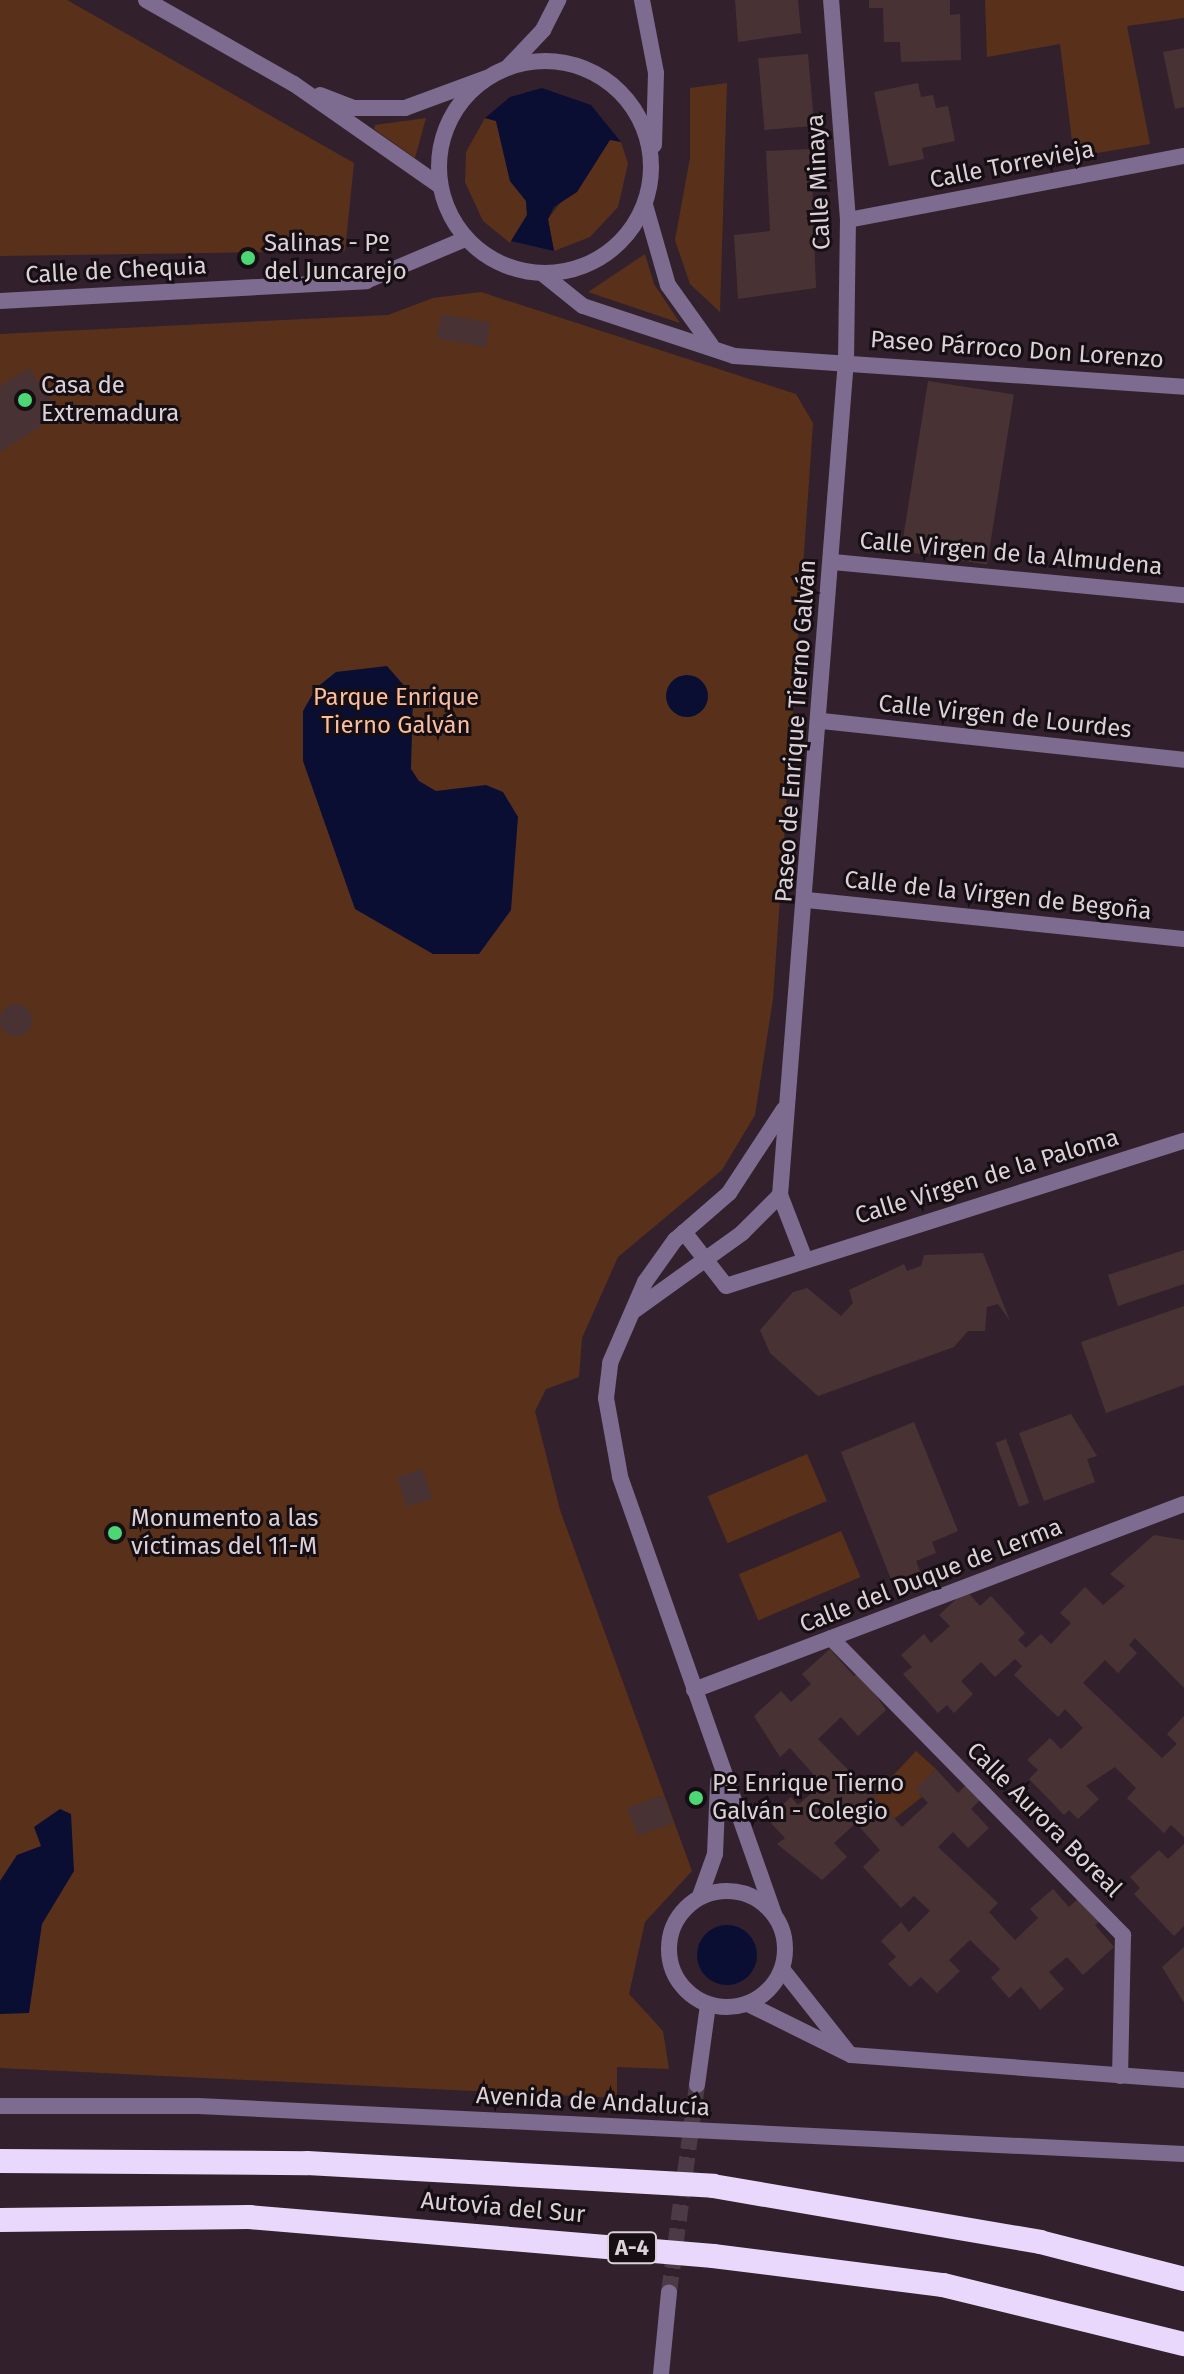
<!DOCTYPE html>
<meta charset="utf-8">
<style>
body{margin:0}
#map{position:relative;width:1184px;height:2374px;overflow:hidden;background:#32212c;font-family:"Fira Sans",sans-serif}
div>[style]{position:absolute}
.green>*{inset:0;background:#59311a;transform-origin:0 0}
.water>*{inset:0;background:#0b0e33}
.round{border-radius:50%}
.building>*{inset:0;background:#483233;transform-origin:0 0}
.minor-tunnel>*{height:16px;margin-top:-8px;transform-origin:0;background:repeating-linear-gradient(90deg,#4c3b46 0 16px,transparent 0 24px)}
.minor>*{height:16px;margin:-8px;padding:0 8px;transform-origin:8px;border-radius:8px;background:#7e6b90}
.minor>.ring{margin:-8px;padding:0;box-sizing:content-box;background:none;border:16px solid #7e6b90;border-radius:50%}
.tertiary>*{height:16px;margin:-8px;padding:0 8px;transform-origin:8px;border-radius:8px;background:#7e6b90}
.tertiary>.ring{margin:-8px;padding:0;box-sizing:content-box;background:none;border:16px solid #7e6b90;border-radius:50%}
.motorway>*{height:24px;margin:-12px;padding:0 12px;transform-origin:12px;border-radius:12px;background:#ead8fc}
.dots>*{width:22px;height:22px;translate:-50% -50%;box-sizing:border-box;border:4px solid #150e12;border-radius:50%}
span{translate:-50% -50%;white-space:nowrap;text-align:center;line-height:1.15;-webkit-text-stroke:6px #150e12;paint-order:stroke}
.shield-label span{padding:2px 6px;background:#150e12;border:2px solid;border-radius:6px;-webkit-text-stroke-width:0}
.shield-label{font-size:22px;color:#ddd1d8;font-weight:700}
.street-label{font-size:24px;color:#ddd1d8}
.poi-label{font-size:24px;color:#ddd1d8}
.left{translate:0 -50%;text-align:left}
.park-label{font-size:24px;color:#fabd9e}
</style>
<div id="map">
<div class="green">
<i style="clip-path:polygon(0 0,67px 0,354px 163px,345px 251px,0 256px)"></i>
<i style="clip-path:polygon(985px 0,1184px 0,1184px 18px,1127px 26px,1150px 144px,1074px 157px,1060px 44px,987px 57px)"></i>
<i style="clip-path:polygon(727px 83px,720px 312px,690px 284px,675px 240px,690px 158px,690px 88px)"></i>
<i style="clip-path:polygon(426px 118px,415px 158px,374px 129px,375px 125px)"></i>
<i style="clip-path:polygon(485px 118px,496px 121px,510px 181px,526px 201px,527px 215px,510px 243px,483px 221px,465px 182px,466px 152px)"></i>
<i style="clip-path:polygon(610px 139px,621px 142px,628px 164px,618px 207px,590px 237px,554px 251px,548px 219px,570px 190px,577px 192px)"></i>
<i style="clip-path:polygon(645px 254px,654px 284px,680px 323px,588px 292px)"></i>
<i style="clip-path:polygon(481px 292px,796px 394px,813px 423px,773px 999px,755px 1115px,722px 1170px,618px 1257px,582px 1338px,579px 1377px,546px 1389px,535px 1411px,560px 1510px,692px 1871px,645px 1922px,629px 1994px,663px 2031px,669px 2069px,617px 2067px,617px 2098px,0 2068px,0 334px,388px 315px,433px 298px)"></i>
<i style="left:807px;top:1454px;width:51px;height:108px;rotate:67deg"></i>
<i style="left:841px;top:1531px;width:50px;height:111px;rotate:67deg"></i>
<i style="clip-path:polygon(916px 1751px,936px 1769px,916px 1789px,922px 1797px,894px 1819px,874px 1796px)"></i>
</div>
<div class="water">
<i style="clip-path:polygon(542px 88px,591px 105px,621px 142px,610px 140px,577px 192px,554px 207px,548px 219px,554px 251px,511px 241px,527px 215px,526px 201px,510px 181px,496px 121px,485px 118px,510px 97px)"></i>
<i style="clip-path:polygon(387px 666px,413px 696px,411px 769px,419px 781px,436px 791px,486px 785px,503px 792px,518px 817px,511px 910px,479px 954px,433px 954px,355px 909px,303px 761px,303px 711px,316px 688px,336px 672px)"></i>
<i class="round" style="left:666px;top:675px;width:42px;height:42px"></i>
<i style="clip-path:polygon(60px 1809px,71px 1814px,74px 1871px,42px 1924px,29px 2013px,0 2014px,0 1881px,17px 1855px,41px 1846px,34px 1827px)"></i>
<i class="round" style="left:697px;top:1925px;width:60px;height:60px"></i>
</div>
<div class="building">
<i style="clip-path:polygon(735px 0,798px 0,801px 33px,738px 42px)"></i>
<i style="clip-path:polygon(869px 0,950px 0,950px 15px,960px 14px,961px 60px,901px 62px,900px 42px,884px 42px,883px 8px,869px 8px)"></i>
<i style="clip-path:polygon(1184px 48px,1184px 107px,1175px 109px,1163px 52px)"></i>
<i style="left:808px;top:54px;width:72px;height:50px;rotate:85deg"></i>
<i style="clip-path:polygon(918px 83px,921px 97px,933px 95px,936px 108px,948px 106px,955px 141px,922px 148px,924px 159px,889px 166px,874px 92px)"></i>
<i style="clip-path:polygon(811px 149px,816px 288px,738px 299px,734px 235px,770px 231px,766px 151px)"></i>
<i style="left:441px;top:314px;width:50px;height:25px;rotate:10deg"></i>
<i style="clip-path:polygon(29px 368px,60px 414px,0 452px,0 386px)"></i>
<i style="left:928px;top:381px;width:87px;height:172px;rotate:9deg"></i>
<i class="round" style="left:0;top:1004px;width:32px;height:32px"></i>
<i style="clip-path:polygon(1184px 1250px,1184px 1284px,1118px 1306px,1108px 1275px)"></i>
<i style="clip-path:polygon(983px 1253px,1010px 1321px,998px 1304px,987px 1307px,985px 1331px,968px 1331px,954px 1347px,818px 1396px,770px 1353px,760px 1330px,793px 1292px,807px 1288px,841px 1316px,853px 1303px,849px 1290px,904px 1264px,907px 1271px,921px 1266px,924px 1255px)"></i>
<i style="clip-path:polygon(1184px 1306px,1184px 1385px,1106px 1413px,1081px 1342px)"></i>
<i style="clip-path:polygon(1071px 1414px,1097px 1456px,1087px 1459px,1095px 1482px,1044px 1501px,1019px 1433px)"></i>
<i style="clip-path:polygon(914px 1422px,958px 1531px,932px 1542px,936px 1553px,916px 1561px,922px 1576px,894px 1587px,841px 1452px)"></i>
<i style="left:1006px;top:1439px;width:68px;height:11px;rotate:70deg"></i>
<i style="left:423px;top:1469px;width:31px;height:27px;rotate:73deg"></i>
<i style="clip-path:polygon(1154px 1535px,1184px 1540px,1184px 1688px,1135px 1638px,1129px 1645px,1137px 1653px,1118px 1673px,1105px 1660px,1083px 1683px,1162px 1758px,1177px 1744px,1167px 1734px,1184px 1716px,1184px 1837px,1171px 1825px,1164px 1833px,1127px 1798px,1136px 1788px,1115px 1767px,1086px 1786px,1099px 1799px,1078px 1819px,1069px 1810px,1064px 1815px,1029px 1779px,1038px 1770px,1027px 1760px,1050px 1738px,1061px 1749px,1083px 1728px,1065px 1709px,1058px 1717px,1014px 1675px,1022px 1666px,1015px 1659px,995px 1677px,981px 1662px,961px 1681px,973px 1694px,954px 1713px,947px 1705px,938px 1713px,903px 1674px,912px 1667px,901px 1655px,924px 1634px,931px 1643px,950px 1626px,939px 1615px,966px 1590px,980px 1606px,991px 1596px,1025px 1633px,1018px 1640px,1026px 1648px,1041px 1634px,1051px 1644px,1071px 1623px,1060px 1613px,1085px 1587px,1103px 1605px,1125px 1586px,1110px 1574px)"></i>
<i style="clip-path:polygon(830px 1649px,854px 1676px,860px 1671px,886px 1710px,858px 1736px,841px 1717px,818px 1739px,860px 1782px,869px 1775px,882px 1788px,874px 1796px,902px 1827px,928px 1803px,915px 1789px,936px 1769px,958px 1793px,966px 1785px,980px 1800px,971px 1809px,989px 1828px,968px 1848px,953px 1832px,938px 1847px,998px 1903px,989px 1912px,1007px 1932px,1015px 1940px,1038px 1918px,1030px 1909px,1053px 1889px,1069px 1907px,1081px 1896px,1102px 1919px,1095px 1925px,1114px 1947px,1083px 1975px,1067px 1957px,1049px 1972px,1064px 1989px,1040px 2010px,1021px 1987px,1009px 1998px,991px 1978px,1000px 1969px,970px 1940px,949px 1960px,960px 1971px,937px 1993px,921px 1977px,910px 1987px,888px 1964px,896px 1957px,881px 1941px,901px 1922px,909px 1932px,930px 1911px,914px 1896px,901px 1908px,863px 1867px,880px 1850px,856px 1823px,834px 1843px,847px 1857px,822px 1880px,777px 1844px,785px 1838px,767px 1819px,791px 1797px,798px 1805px,822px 1784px,790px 1748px,780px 1757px,754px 1716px,781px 1691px,791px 1702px,811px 1684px,802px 1674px)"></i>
<i style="left:663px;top:1795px;width:30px;height:38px;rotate:70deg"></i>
<i style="clip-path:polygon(1184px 1844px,1184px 1926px,1174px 1936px,1134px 1894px,1140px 1888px,1130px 1877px,1159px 1850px,1168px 1859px)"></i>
<i style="clip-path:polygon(1184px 1947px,1184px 2003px,1162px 1967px)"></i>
</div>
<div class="minor-tunnel">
<i style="left:669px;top:2292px;width:209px;rotate:-82.3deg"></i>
</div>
<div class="minor">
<i style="left:146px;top:0;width:170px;rotate:29.6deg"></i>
<i style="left:294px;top:84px;width:178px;rotate:34.9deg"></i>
<i style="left:320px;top:95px;width:36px;rotate:21deg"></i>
<i style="left:354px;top:108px;width:51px"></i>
<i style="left:405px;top:108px;width:86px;rotate:-20.3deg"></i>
<i style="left:645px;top:205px;width:83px;rotate:74deg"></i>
<i style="left:668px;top:285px;width:74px;rotate:54.4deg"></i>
<i style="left:848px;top:220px;width:342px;rotate:-10.8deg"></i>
<i style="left:543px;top:274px;width:51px;rotate:38.7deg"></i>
<i style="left:583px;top:306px;width:159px;rotate:18.3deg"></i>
<i style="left:734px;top:356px;width:451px;rotate:3.9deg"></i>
<i style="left:0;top:301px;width:367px;rotate:-3.1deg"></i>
<i style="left:366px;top:281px;width:108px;rotate:-23deg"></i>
<i style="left:833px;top:562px;width:353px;rotate:5.4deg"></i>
<i style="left:822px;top:721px;width:364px;rotate:6.1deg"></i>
<i style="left:807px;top:900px;width:379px;rotate:5.9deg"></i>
<i style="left:780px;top:1195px;width:66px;rotate:68.8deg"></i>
<i style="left:684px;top:1232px;width:68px;rotate:52.1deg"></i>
<i style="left:726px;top:1286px;width:480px;rotate:-17.6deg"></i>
<i style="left:635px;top:1310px;width:132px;rotate:-35.7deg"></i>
<i style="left:742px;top:1233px;width:54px;rotate:-45deg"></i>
<i style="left:780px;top:1195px;width:837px;rotate:-85.48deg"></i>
<i style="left:846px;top:361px;width:141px;rotate:-89.2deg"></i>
<i style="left:848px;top:220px;width:221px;rotate:-94.4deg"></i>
<i style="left:831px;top:1638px;width:417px;rotate:45.5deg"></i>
<i style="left:1123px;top:1935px;width:141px;rotate:91.2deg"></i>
<i style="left:694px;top:1690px;width:524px;rotate:-20.79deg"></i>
<i class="ring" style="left:669px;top:1891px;width:100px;height:100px"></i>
<i style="left:700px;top:1896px;width:45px;rotate:-70.3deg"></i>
<i style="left:715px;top:1854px;width:73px;rotate:-87.6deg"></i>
<i style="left:774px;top:1914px;width:464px;rotate:-109.4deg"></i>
<i style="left:620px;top:1476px;width:79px;rotate:-100.2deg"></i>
<i style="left:606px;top:1398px;width:35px;rotate:-83deg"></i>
<i style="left:610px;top:1363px;width:88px;rotate:-66.6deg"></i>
<i style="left:645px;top:1282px;width:52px;rotate:-54.5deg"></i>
<i style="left:675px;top:1240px;width:72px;rotate:-41deg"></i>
<i style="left:729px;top:1193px;width:100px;rotate:-56.8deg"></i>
<i style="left:782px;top:1969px;width:105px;rotate:51.6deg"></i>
<i style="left:748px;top:2004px;width:115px;rotate:26.3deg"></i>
<i style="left:851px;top:2055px;width:334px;rotate:4.3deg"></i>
<i style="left:697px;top:2085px;width:81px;rotate:-82.2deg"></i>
<i style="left:661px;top:2374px;width:82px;rotate:-84.4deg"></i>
</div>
<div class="tertiary">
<i style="left:642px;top:0;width:74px;rotate:79.1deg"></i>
<i style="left:656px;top:73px;width:72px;rotate:91.6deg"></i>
<i class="ring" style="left:439px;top:61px;width:196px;height:196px"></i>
<i style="left:509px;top:66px;width:50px;rotate:-46.6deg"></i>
<i style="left:543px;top:30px;width:34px;rotate:-63deg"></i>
<i style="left:0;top:2106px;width:198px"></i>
<i style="left:198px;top:2106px;width:987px;rotate:2.79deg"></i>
</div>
<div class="motorway">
<i style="left:0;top:2161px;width:307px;rotate:0.4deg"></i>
<i style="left:307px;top:2163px;width:407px;rotate:3.2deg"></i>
<i style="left:713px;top:2186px;width:332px;rotate:9.7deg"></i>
<i style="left:1040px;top:2242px;width:149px;rotate:14.4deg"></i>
<i style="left:0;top:2220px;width:249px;rotate:-0.7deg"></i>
<i style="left:249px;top:2217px;width:466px;rotate:4.8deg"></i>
<i style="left:713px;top:2256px;width:232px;rotate:7.2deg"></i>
<i style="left:943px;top:2285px;width:248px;rotate:13.8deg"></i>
</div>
<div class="dots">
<i style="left:248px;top:258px;background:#4dd676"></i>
<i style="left:25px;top:400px;background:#4dd676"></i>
<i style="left:115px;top:1533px;background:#4dd676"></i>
<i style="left:696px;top:1798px;background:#4dd676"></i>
</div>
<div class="shield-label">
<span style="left:632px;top:2248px">A-4</span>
</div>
<div class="street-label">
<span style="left:1012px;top:165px;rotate:-11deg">Calle Torrevieja</span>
<span style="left:819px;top:182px;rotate:-93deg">Calle Minaya</span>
<span style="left:116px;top:271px;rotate:-3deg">Calle de Chequia</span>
<span style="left:1017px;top:350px;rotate:4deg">Paseo Párroco Don Lorenzo</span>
<span style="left:1011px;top:554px;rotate:5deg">Calle Virgen de la Almudena</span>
<span style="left:1005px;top:717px;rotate:6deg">Calle Virgen de Lourdes</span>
<span style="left:796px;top:731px;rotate:-86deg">Paseo de Enrique Tierno Galván</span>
<span style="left:998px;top:896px;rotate:6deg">Calle de la Virgen de Begoña</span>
<span style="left:987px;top:1177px;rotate:-17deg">Calle Virgen de la Paloma</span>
<span style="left:931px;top:1576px;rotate:-21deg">Calle del Duque de Lerma</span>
<span style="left:1044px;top:1820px;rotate:45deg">Calle Aurora Boreal</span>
<span style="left:593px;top:2102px;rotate:3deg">Avenida de Andalucía</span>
<span style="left:503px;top:2208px;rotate:5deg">Autovía del Sur</span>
</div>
<div class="poi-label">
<span class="left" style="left:264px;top:258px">Salinas - Pº<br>del Juncarejo</span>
<span class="left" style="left:41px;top:400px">Casa de<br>Extremadura</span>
<span class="left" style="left:131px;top:1533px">Monumento a las<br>víctimas del 11-M</span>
<span class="left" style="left:712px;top:1798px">Pº Enrique Tierno<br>Galván - Colegio</span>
</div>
<div class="park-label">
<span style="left:396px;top:712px">Parque Enrique<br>Tierno Galván</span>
</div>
</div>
